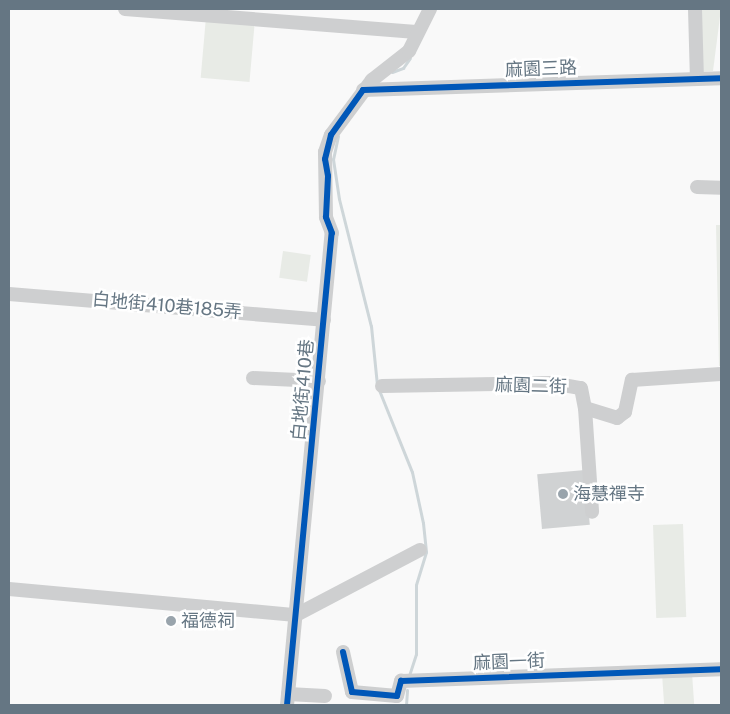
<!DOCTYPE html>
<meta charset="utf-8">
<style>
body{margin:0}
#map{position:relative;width:730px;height:714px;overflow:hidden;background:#f9f9f9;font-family:"Public Sans","Noto Sans TC",sans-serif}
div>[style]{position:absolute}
.green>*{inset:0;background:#e8ebe6;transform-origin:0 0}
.stream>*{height:3px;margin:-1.5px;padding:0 1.5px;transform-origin:1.5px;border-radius:1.5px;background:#ced6d9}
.building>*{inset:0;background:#d0d2d3;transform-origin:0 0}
.minor>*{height:14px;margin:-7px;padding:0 7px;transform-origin:7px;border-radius:7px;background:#cecfd0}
.cycleway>*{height:6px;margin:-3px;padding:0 3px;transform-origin:3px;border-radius:3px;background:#0057b8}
.dots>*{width:14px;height:14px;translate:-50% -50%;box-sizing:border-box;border:2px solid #fff;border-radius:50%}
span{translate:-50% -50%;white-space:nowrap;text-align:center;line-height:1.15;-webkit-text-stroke:5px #fff;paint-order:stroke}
.street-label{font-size:18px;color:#657683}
.poi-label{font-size:18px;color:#657683}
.left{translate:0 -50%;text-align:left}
.frame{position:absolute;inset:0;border:10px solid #657683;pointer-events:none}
</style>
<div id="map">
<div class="green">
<i style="clip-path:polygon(695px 9px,721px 9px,713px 71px,699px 72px)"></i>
<i style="left:206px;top:17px;width:49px;height:61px;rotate:5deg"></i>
<i style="clip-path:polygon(716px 225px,721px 225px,721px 366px,719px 366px)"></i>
<i style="left:283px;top:251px;width:28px;height:27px;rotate:8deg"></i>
<i style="left:683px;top:524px;width:93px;height:30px;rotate:88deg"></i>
<i style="left:692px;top:673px;width:32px;height:30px;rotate:86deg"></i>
</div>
<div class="stream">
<i style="left:392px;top:72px;width:12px;rotate:-20deg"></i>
<i style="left:403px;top:68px;width:12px;rotate:-55deg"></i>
<i style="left:338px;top:136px;width:24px;rotate:102deg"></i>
<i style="left:333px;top:159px;width:40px;rotate:81.5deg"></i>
<i style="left:339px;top:199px;width:131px;rotate:75.9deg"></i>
<i style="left:371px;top:326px;width:59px;rotate:84.2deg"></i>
<i style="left:379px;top:390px;width:88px;rotate:68.1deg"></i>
<i style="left:412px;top:472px;width:52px;rotate:77.8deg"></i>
<i style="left:423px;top:523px;width:29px;rotate:84deg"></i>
<i style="left:426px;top:552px;width:34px;rotate:107deg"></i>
<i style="left:416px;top:585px;width:69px;rotate:90deg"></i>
<i style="left:416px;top:654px;width:23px;rotate:108deg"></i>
<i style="left:406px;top:705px;width:15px;rotate:-86deg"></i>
</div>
<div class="building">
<i style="left:585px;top:470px;width:55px;height:48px;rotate:85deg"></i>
<i style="clip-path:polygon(170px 614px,177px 625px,172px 627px,166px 616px)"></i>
</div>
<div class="minor">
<i style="left:125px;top:9px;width:292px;rotate:4.5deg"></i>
<i style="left:695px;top:9px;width:70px;rotate:88.4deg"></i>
<i style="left:363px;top:90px;width:358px;rotate:-1.9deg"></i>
<i style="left:697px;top:187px;width:24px;rotate:2deg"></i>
<i style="left:9px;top:294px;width:316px;rotate:4.7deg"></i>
<i style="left:253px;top:378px;width:66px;rotate:2.6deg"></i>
<i style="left:382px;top:386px;width:170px;rotate:-1deg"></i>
<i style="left:552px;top:383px;width:29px;rotate:10deg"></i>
<i style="left:581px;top:388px;width:20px;rotate:79deg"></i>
<i style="left:585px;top:408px;width:34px;rotate:17deg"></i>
<i style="left:617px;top:418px;width:10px;rotate:-37deg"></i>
<i style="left:625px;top:412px;width:33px;rotate:-78deg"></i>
<i style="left:632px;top:380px;width:89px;rotate:-3.9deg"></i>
<i style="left:585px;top:408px;width:104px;rotate:86.1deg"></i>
<i style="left:9px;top:589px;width:288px;rotate:5.2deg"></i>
<i style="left:296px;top:615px;width:140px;rotate:-27.7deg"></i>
<i style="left:343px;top:652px;width:41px;rotate:77.3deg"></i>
<i style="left:352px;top:692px;width:45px;rotate:5.1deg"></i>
<i style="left:397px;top:696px;width:16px;rotate:-75deg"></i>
<i style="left:401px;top:681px;width:320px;rotate:-2.1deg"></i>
<i style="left:288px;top:694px;width:37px;rotate:3deg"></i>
<i style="left:287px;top:705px;width:474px;rotate:-84.6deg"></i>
<i style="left:332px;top:233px;width:17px;rotate:-111deg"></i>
<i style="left:326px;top:217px;width:65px;rotate:-90.9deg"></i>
<i style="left:325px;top:152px;width:18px;rotate:-71deg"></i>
<i style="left:331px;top:135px;width:69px;rotate:-53.3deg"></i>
<i style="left:372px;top:80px;width:47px;rotate:-38.1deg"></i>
<i style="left:409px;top:51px;width:47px;rotate:-63.4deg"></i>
</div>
<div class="cycleway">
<i style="left:343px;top:652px;width:41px;rotate:77.3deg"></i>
<i style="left:352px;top:692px;width:45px;rotate:5.1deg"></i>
<i style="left:397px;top:696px;width:16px;rotate:-75deg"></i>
<i style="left:401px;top:681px;width:320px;rotate:-2.1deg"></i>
<i style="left:287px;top:705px;width:474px;rotate:-84.6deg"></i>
<i style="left:332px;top:233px;width:17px;rotate:-111deg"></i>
<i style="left:326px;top:217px;width:41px;rotate:-87.2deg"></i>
<i style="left:328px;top:176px;width:17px;rotate:-100deg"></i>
<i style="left:325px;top:159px;width:25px;rotate:-76deg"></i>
<i style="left:331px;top:135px;width:55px;rotate:-54.6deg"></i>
<i style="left:363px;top:90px;width:358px;rotate:-1.9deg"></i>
</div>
<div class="dots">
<i style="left:563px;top:494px;background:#99a4ac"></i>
<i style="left:171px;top:621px;background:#99a4ac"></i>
</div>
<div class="street-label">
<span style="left:541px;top:69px;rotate:-2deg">麻園三路</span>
<span style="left:167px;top:306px;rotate:5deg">白地街410巷185弄</span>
<span style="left:531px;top:386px;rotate:2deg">麻園二街</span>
<span style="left:303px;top:390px;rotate:-85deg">白地街410巷</span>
<span style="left:509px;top:662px;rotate:-2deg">麻園一街</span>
</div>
<div class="poi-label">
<span class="left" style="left:573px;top:494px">海慧禪寺</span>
<span class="left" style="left:181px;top:621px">福德祠</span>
</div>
<div class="frame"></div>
</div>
